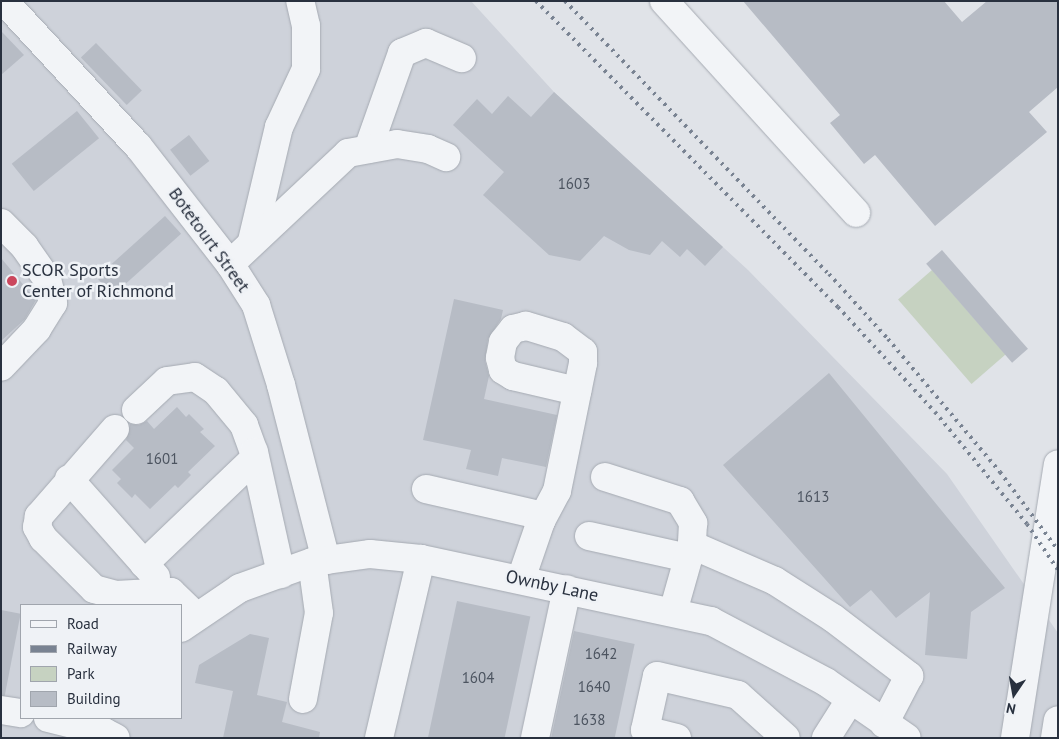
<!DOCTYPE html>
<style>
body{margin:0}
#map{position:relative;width:1059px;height:739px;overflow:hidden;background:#e0e3e8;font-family:"PT Sans",sans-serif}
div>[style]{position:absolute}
.built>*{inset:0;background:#ced2da}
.green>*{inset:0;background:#c6d2c1;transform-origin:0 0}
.building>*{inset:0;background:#b7bcc5;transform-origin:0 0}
.roads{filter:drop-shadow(0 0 1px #a5aab2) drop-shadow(0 0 1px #a5aab2)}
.minor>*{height:28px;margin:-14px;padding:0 14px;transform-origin:14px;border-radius:14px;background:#f2f4f7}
.rail>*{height:4px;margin-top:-2px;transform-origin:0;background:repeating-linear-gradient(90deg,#798392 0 2.5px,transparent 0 7.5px)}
.dots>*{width:14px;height:14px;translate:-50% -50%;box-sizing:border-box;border:2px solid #eff2f6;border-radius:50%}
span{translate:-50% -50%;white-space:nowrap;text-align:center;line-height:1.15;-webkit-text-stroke:5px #eff2f6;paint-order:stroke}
.number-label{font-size:15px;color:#4c5460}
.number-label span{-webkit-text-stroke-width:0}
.street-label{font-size:18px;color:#29313f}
.poi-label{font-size:18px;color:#29313f}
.left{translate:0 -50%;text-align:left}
.frame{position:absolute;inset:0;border:2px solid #29313f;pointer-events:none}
.legend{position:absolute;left:20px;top:604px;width:162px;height:115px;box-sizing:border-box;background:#eff2f6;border:1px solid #a0a5ad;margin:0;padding:6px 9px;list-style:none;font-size:15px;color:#29313f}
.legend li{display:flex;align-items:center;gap:10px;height:25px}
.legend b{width:25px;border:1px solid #a0a5ad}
.north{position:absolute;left:989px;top:669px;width:50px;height:50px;-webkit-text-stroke:4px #eff2f6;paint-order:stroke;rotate:192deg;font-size:14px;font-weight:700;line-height:20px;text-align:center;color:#29313f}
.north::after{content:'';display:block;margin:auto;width:18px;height:22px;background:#29313f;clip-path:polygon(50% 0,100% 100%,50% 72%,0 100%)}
</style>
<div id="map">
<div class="built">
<i style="clip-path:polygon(evenodd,1px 1px,471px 1px,554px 92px,748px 270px,947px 474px,1058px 633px,1058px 738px,1px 738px,1px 1px,21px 605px,181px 605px,181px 718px,21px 718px,21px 605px)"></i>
</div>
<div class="green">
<i style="left:932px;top:270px;width:112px;height:45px;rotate:49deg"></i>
</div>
<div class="building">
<i style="clip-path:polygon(743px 1px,944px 1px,962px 22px,987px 1px,1058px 1px,1058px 87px,1029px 112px,1047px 132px,935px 226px,875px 155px,864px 164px,830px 123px,840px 115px)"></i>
<i style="clip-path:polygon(1px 31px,24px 55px,1px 75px)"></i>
<i style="left:96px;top:43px;width:66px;height:21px;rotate:46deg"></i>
<i style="clip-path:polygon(554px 92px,723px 247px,705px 266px,687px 249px,680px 257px,662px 241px,650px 255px,629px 250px,604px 236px,580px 261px,549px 255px,483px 195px,504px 172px,453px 125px,477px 99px,492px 114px,508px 96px,531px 117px)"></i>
<i style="left:77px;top:111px;width:35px;height:84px;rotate:51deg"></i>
<i style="left:189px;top:135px;width:33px;height:24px;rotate:52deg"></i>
<i style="left:165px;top:216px;width:24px;height:92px;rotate:48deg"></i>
<i style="left:942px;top:250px;width:131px;height:21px;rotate:49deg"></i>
<i style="clip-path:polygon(1px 258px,36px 300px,25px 319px,1px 341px)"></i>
<i style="clip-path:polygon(454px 299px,503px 310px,501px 319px,488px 339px,485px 361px,489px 376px,484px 399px,557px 415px,546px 467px,502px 458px,498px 476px,466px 469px,471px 450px,423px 440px)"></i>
<i style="clip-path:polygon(829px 373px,1005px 588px,971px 612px,967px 659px,925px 655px,930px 592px,896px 618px,871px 590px,850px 607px,723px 465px)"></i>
<i style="clip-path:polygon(177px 407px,186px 417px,189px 414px,204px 429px,200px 432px,215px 446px,188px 472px,191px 475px,178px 488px,175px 485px,150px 509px,135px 494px,132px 498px,117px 483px,121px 479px,112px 470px,134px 448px,126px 440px,130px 424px,139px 425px,147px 421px,154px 429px)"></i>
<i style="left:457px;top:601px;width:75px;height:140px;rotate:12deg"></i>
<i style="left:1px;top:610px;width:20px;height:85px;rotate:11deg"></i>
<i style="left:574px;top:631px;width:62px;height:109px;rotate:12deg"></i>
<i style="clip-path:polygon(250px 634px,269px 638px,257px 695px,287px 702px,282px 722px,320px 732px,319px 738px,223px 738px,233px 691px,195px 683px,199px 665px)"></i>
</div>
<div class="roads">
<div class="minor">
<i style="left:4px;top:1px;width:197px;rotate:47.3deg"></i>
<i style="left:138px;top:146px;width:150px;rotate:52.1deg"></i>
<i style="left:230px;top:264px;width:49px;rotate:57.6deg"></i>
<i style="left:256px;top:305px;width:84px;rotate:72.6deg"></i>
<i style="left:281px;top:385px;width:181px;rotate:75.6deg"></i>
<i style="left:664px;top:1px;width:286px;rotate:47.8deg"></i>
<i style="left:368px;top:149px;width:102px;rotate:-70.5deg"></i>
<i style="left:402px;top:53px;width:26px;rotate:-23deg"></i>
<i style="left:426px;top:43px;width:39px;rotate:23deg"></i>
<i style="left:1px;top:223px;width:33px;rotate:45deg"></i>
<i style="left:24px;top:246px;width:40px;rotate:55.1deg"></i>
<i style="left:47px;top:279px;width:25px;rotate:76deg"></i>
<i style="left:53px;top:303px;width:31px;rotate:122deg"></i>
<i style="left:37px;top:329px;width:52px;rotate:133.5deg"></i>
<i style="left:252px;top:241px;width:117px;rotate:-76.7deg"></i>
<i style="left:279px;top:127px;width:64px;rotate:-65deg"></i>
<i style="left:306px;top:69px;width:43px;rotate:-90deg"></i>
<i style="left:306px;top:26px;width:26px;rotate:-103deg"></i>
<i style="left:230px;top:264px;width:162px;rotate:-43.2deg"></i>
<i style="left:348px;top:153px;width:50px;rotate:-10.4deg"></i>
<i style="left:397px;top:144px;width:31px;rotate:9deg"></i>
<i style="left:428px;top:149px;width:20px;rotate:24deg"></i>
<i style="left:136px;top:410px;width:42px;rotate:-43.1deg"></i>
<i style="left:167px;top:381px;width:28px;rotate:-8deg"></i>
<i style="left:195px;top:377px;width:25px;rotate:34deg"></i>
<i style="left:216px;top:391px;width:44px;rotate:50.5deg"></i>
<i style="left:244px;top:425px;width:29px;rotate:70deg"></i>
<i style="left:254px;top:452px;width:125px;rotate:77.5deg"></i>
<i style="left:115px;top:429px;width:116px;rotate:131.1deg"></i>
<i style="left:39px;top:516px;width:11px;rotate:100deg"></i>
<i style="left:37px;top:527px;width:13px;rotate:61deg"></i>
<i style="left:43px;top:538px;width:72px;rotate:45deg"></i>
<i style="left:94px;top:589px;width:23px;rotate:15deg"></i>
<i style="left:116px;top:595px;width:55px;rotate:-3.1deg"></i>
<i style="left:171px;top:592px;width:35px;rotate:44deg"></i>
<i style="left:605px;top:477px;width:79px;rotate:17.7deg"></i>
<i style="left:680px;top:501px;width:26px;rotate:59deg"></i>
<i style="left:693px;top:523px;width:22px;rotate:93deg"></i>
<i style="left:69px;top:479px;width:131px;rotate:48.4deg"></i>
<i style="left:426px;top:489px;width:111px;rotate:13deg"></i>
<i style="left:534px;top:514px;width:10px;rotate:45deg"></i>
<i style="left:541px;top:521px;width:61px;rotate:109deg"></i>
<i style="left:541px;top:521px;width:34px;rotate:-62deg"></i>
<i style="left:557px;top:491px;width:131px;rotate:-78.5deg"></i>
<i style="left:583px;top:363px;width:11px;rotate:-90deg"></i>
<i style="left:583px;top:352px;width:25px;rotate:-143deg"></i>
<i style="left:563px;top:337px;width:39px;rotate:-163deg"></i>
<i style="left:526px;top:326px;width:13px;rotate:167deg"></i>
<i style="left:513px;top:329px;width:16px;rotate:128deg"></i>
<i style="left:503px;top:342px;width:16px;rotate:101deg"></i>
<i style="left:500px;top:358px;width:12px;rotate:76deg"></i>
<i style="left:503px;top:370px;width:12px;rotate:31deg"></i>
<i style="left:513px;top:376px;width:66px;rotate:13.2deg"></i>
<i style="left:589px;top:536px;width:101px;rotate:12.5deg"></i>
<i style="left:144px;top:564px;width:153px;rotate:-43.7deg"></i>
<i style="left:673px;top:612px;width:70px;rotate:-74.2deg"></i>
<i style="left:692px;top:545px;width:90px;rotate:23.4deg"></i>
<i style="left:775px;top:581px;width:69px;rotate:32.5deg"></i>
<i style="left:833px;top:618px;width:96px;rotate:37.3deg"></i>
<i style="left:909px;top:676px;width:54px;rotate:117.5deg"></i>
<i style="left:181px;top:628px;width:71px;rotate:-34.1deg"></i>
<i style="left:240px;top:588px;width:77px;rotate:-19.9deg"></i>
<i style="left:312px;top:562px;width:59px;rotate:-7.9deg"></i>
<i style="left:370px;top:554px;width:51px;rotate:5.6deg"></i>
<i style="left:421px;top:559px;width:297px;rotate:12.1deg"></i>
<i style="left:711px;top:621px;width:130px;rotate:27.9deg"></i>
<i style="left:826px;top:682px;width:98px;rotate:34.7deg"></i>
<i style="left:303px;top:699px;width:87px;rotate:-79.5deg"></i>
<i style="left:319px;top:613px;width:51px;rotate:-97.8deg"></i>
<i style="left:1px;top:710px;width:20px;rotate:9deg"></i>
<i style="left:48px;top:718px;width:58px;rotate:14deg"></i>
<i style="left:104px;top:732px;width:13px;rotate:27deg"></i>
<i style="left:379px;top:738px;width:184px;rotate:-76.8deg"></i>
<i style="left:535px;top:738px;width:152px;rotate:-77.9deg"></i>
<i style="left:677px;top:738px;width:33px;rotate:-166deg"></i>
<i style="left:645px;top:730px;width:55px;rotate:-77.5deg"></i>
<i style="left:657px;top:676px;width:83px;rotate:13.2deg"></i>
<i style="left:738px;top:695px;width:64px;rotate:41.9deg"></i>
<i style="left:826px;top:738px;width:45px;rotate:-57.7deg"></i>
<i style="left:1015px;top:738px;width:277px;rotate:-81.1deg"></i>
<i style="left:1055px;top:738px;width:18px;rotate:-81deg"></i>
</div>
</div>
<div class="rail">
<i style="left:536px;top:1px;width:430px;rotate:45.4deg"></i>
<i style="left:838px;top:307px;width:143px;rotate:47.3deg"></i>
<i style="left:935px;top:412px;width:145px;rotate:50.6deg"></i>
<i style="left:1027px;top:524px;width:55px;rotate:56deg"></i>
<i style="left:565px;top:1px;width:380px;rotate:46deg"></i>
<i style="left:829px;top:274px;width:88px;rotate:47.8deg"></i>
<i style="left:888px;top:339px;width:174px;rotate:49.9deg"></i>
<i style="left:1000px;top:472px;width:97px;rotate:53.4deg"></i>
</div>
<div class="dots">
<i style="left:12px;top:281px;background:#cb475d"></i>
</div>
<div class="number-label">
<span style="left:574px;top:184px">1603</span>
<span style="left:162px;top:459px">1601</span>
<span style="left:813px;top:497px">1613</span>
<span style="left:601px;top:654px">1642</span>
<span style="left:478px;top:678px">1604</span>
<span style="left:594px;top:687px">1640</span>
<span style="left:589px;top:720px">1638</span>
</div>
<div class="street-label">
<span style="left:209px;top:240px;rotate:54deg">Botetourt Street</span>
<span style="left:552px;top:586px;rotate:12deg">Ownby Lane</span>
</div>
<div class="poi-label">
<span class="left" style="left:22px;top:281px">SCOR Sports<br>Center of Richmond</span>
</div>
<div class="frame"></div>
<ul class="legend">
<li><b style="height:6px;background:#f2f4f7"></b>Road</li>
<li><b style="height:6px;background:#798392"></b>Railway</li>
<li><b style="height:14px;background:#c6d2c1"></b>Park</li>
<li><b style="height:14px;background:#b7bcc5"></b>Building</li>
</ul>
<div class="north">N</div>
</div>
